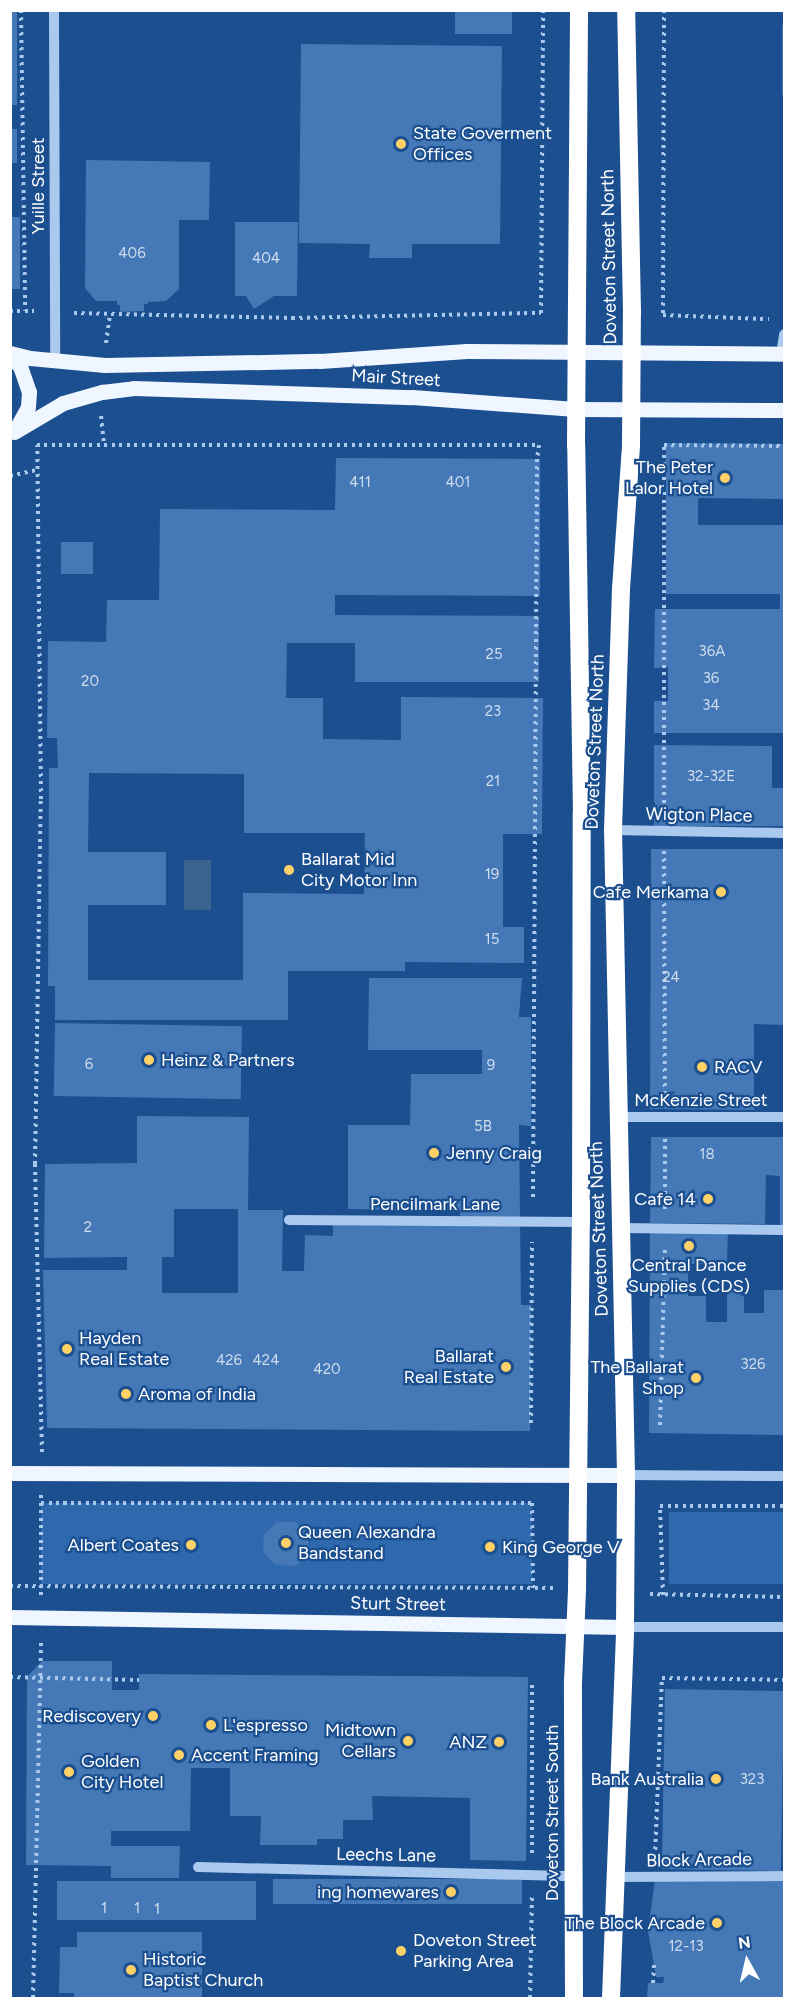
<!DOCTYPE html>
<style>
body{margin:0}
#map{position:relative;width:795px;height:2009px;overflow:hidden;background:#1b4f8f;font-family:Figtree,sans-serif}
div>[style]{position:absolute}
.green>*{inset:0;background:#2e69ad;transform-origin:0 0}
.water>*{inset:0;background:#3c6290;transform-origin:0 0}
.building>*{inset:0;background:#4478b7;transform-origin:0 0}
.path>*{height:4px;margin-top:-2px;transform-origin:0;background:repeating-linear-gradient(90deg,#a9c9ee 0 3px,transparent 0 7.5px)}
.minor>*{height:10px;margin:-5px;padding:0 5px;transform-origin:5px;border-radius:5px;background:#a9c9ee}
.major>*{height:15px;margin:-7.5px;padding:0 7.5px;transform-origin:7.5px;border-radius:7.5px;background:#f0f6ff}
.highway>*{height:18px;margin:-9px;padding:0 9px;transform-origin:9px;border-radius:9px;background:#fff}
.dots>*{width:16px;height:16px;translate:-50% -50%;box-sizing:border-box;border:3px solid #1b4f8f;border-radius:50%}
span{translate:-50% -50%;white-space:nowrap;text-align:center;line-height:1.15;-webkit-text-stroke:4.5px #1b4f8f;paint-order:stroke}
.number-label{font-size:15px;color:#d0dded}
.number-label span{-webkit-text-stroke-width:0}
.poi-label{font-size:18px;color:#fff}
.left{translate:0 -50%;text-align:left}
.right{translate:-100% -50%;text-align:right}
.street-label{font-size:18px;color:#fff}
.frame{position:absolute;inset:0;border:12px solid #fff;pointer-events:none}
.north{position:absolute;left:717px;top:1931px;width:60px;height:60px;-webkit-text-stroke:4px #1b4f8f;paint-order:stroke;rotate:352deg;font-size:16px;font-weight:700;line-height:24px;text-align:center;color:#fff}
.north::after{content:'';display:block;margin:auto;width:21px;height:27px;background:#fff;clip-path:polygon(50% 0,100% 100%,50% 72%,0 100%)}
</style>
<div id="map">
<div class="green">
<i style="left:41px;top:1503px;width:491px;height:81px"></i>
<i style="left:669px;top:1512px;width:115px;height:72px"></i>
</div>
<div class="water">
<i style="left:184px;top:860px;width:27px;height:50px"></i>
</div>
<div class="building">
<i style="left:10px;top:10px;width:7px;height:95px"></i>
<i style="left:455px;top:10px;width:57px;height:24px"></i>
<i style="left:782px;top:25px;width:2px;height:70px"></i>
<i style="clip-path:polygon(301px 44px,502px 46px,500px 244px,412px 244px,412px 258px,369px 258px,370px 244px,299px 243px)"></i>
<i style="left:10px;top:129px;width:7px;height:34px"></i>
<i style="clip-path:polygon(86px 160px,210px 162px,209px 220px,179px 220px,179px 289px,166px 301px,148px 302px,148px 304px,144px 304px,144px 311px,120px 312px,120px 305px,117px 305px,117px 301px,96px 301px,85px 288px)"></i>
<i style="left:10px;top:217px;width:10px;height:72px"></i>
<i style="clip-path:polygon(235px 222px,298px 222px,297px 296px,274px 296px,254px 309px,246px 296px,235px 296px)"></i>
<i style="clip-path:polygon(666px 443px,784px 444px,784px 499px,698px 498px,698px 525px,784px 525px,784px 733px,654px 733px,654px 701px,668px 701px,668px 667px,654px 668px,655px 609px,780px 609px,780px 594px,666px 594px)"></i>
<i style="clip-path:polygon(evenodd,336px 458px,540px 459px,540px 596px,335px 595px,335px 615px,539px 616px,539px 682px,355px 682px,355px 643px,287px 643px,286px 698px,323px 698px,323px 739px,401px 740px,401px 697px,543px 698px,542px 834px,503px 834px,503px 927px,524px 927px,524px 963px,405px 962px,405px 971px,288px 971px,288px 1020px,55px 1020px,55px 986px,48px 986px,49px 768px,58px 768px,57px 738px,47px 738px,48px 641px,106px 642px,107px 600px,159px 600px,160px 509px,335px 510px,336px 458px,89px 773px,244px 774px,244px 833px,365px 833px,364px 894px,243px 893px,243px 980px,88px 980px,88px 905px,166px 905px,166px 852px,88px 852px,89px 773px)"></i>
<i style="left:61px;top:542px;width:32px;height:32px"></i>
<i style="clip-path:polygon(654px 745px,772px 746px,772px 788px,784px 788px,784px 826px,654px 826px)"></i>
<i style="clip-path:polygon(651px 849px,784px 849px,784px 1025px,754px 1024px,754px 1110px,650px 1109px)"></i>
<i style="clip-path:polygon(evenodd,369px 978px,522px 978px,519px 1017px,531px 1017px,531px 1126px,519px 1125px,521px 1305px,531px 1305px,530px 1431px,47px 1428px,43px 1270px,127px 1270px,127px 1257px,44px 1258px,45px 1164px,137px 1163px,137px 1116px,249px 1117px,248px 1210px,283px 1210px,282px 1271px,304px 1271px,305px 1235px,333px 1236px,333px 1225px,460px 1226px,460px 1211px,348px 1209px,348px 1125px,410px 1125px,411px 1074px,482px 1074px,482px 1050px,368px 1050px,369px 978px,174px 1209px,238px 1209px,238px 1293px,162px 1293px,162px 1257px,174px 1257px,174px 1209px)"></i>
<i style="left:55px;top:1023px;width:187px;height:73px;rotate:1deg"></i>
<i style="clip-path:polygon(651px 1137px,784px 1137px,784px 1225px,780px 1225px,780px 1176px,766px 1175px,765px 1224px,650px 1223px)"></i>
<i style="clip-path:polygon(650px 1228px,728px 1228px,727px 1264px,688px 1264px,688px 1296px,706px 1296px,706px 1322px,727px 1322px,727px 1290px,744px 1290px,744px 1313px,764px 1313px,764px 1290px,784px 1290px,784px 1435px,649px 1433px)"></i>
<i style="clip-path:polygon(277px 1522px,296px 1522px,308px 1535px,308px 1553px,297px 1566px,276px 1565px,263px 1552px,264px 1534px)"></i>
<i style="clip-path:polygon(42px 1661px,112px 1661px,112px 1690px,139px 1690px,139px 1674px,528px 1677px,526px 1861px,470px 1860px,470px 1798px,372px 1796px,373px 1820px,343px 1820px,343px 1839px,317px 1839px,317px 1845px,260px 1845px,261px 1816px,230px 1816px,230px 1768px,191px 1768px,190px 1831px,111px 1831px,111px 1846px,180px 1846px,179px 1878px,111px 1878px,111px 1866px,26px 1865px,27px 1677px)"></i>
<i style="left:665px;top:1689px;width:119px;height:180px;rotate:1deg"></i>
<i style="left:273px;top:1879px;width:249px;height:25px"></i>
<i style="clip-path:polygon(655px 1879px,784px 1881px,784px 1998px,647px 1998px,648px 1983px,663px 1983px,664px 1977px,656px 1977px,648px 1931px)"></i>
<i style="left:57px;top:1881px;width:199px;height:39px"></i>
<i style="clip-path:polygon(77px 1932px,202px 1932px,202px 1998px,74px 1998px,74px 1993px,59px 1993px,60px 1947px,77px 1947px)"></i>
</div>
<div class="path">
<i style="left:21px;top:10px;width:301px;rotate:89.2deg"></i>
<i style="left:664px;top:10px;width:305px;rotate:90.2deg"></i>
<i style="left:663px;top:315px;width:106px;rotate:2.2deg"></i>
<i style="left:10px;top:311px;width:24px"></i>
<i style="left:74px;top:313px;width:218px;rotate:1.3deg"></i>
<i style="left:292px;top:318px;width:249px;rotate:-1.2deg"></i>
<i style="left:541px;top:313px;width:303px;rotate:-89.6deg"></i>
<i style="left:106px;top:343px;width:28px;rotate:-82deg"></i>
<i style="left:101px;top:416px;width:29px;rotate:84deg"></i>
<i style="left:10px;top:476px;width:28px;rotate:-13deg"></i>
<i style="left:664px;top:810px;width:365px;rotate:-90deg"></i>
<i style="left:664px;top:445px;width:120px;rotate:0.5deg"></i>
<i style="left:664px;top:851px;width:247px;rotate:89.8deg"></i>
<i style="left:665px;top:1209px;width:70px;rotate:-90deg"></i>
<i style="left:531px;top:1423px;width:181px;rotate:-89.7deg"></i>
<i style="left:660px;top:1425px;width:175px;rotate:-88.4deg"></i>
<i style="left:42px;top:1452px;width:288px;rotate:-91.4deg"></i>
<i style="left:35px;top:1164px;width:365px;rotate:-89.1deg"></i>
<i style="left:41px;top:799px;width:354px;rotate:-90.6deg"></i>
<i style="left:37px;top:445px;width:502px"></i>
<i style="left:539px;top:445px;width:14px;rotate:98deg"></i>
<i style="left:537px;top:459px;width:742px;rotate:90.31deg"></i>
<i style="left:41px;top:1495px;width:101px;rotate:90deg"></i>
<i style="left:41px;top:1503px;width:491px"></i>
<i style="left:532px;top:1503px;width:85px;rotate:89.3deg"></i>
<i style="left:10px;top:1586px;width:543px;rotate:0.21deg"></i>
<i style="left:650px;top:1594px;width:134px;rotate:1.3deg"></i>
<i style="left:663px;top:1595px;width:89px;rotate:-91.9deg"></i>
<i style="left:660px;top:1506px;width:124px"></i>
<i style="left:10px;top:1677px;width:129px;rotate:1.3deg"></i>
<i style="left:532px;top:1685px;width:170px;rotate:90deg"></i>
<i style="left:655px;top:1857px;width:179px;rotate:-87.8deg"></i>
<i style="left:662px;top:1678px;width:122px;rotate:0.9deg"></i>
<i style="left:653px;top:1983px;width:20px;rotate:-87deg"></i>
<i style="left:33px;top:1998px;width:359px;rotate:-88.7deg"></i>
<i style="left:530px;top:1998px;width:102px;rotate:-88.9deg"></i>
</div>
<div class="minor">
<i style="left:54px;top:10px;width:351px;rotate:89.8deg"></i>
<i style="left:781px;top:354px;width:20px;rotate:-81deg"></i>
<i style="left:613px;top:830px;width:171px;rotate:1deg"></i>
<i style="left:617px;top:1117px;width:167px"></i>
<i style="left:289px;top:1220px;width:292px;rotate:0.4deg"></i>
<i style="left:620px;top:1228px;width:164px;rotate:0.7deg"></i>
<i style="left:626px;top:1475px;width:158px;rotate:0.4deg"></i>
<i style="left:625px;top:1627px;width:159px"></i>
<i style="left:198px;top:1867px;width:375px;rotate:1.4deg"></i>
<i style="left:615px;top:1877px;width:169px;rotate:-0.3deg"></i>
</div>
<div class="major">
<i style="left:10px;top:353px;width:21px;rotate:14deg"></i>
<i style="left:30px;top:358px;width:75px;rotate:5.3deg"></i>
<i style="left:105px;top:365px;width:215px;rotate:-1.1deg"></i>
<i style="left:320px;top:361px;width:147px;rotate:-3.9deg"></i>
<i style="left:467px;top:351px;width:317px;rotate:0.5deg"></i>
<i style="left:10px;top:357px;width:13px;rotate:42deg"></i>
<i style="left:20px;top:366px;width:28px;rotate:71deg"></i>
<i style="left:29px;top:392px;width:15px;rotate:94deg"></i>
<i style="left:28px;top:407px;width:25px;rotate:119deg"></i>
<i style="left:14px;top:432px;width:57px;rotate:-30.6deg"></i>
<i style="left:63px;top:403px;width:41px;rotate:-15.8deg"></i>
<i style="left:102px;top:392px;width:32px;rotate:-7deg"></i>
<i style="left:134px;top:388px;width:278px;rotate:1.9deg"></i>
<i style="left:412px;top:397px;width:164px;rotate:4.2deg"></i>
<i style="left:576px;top:409px;width:208px;rotate:0.3deg"></i>
<i style="left:10px;top:1473px;width:616px;rotate:0.19deg"></i>
<i style="left:10px;top:1617px;width:615px;rotate:0.93deg"></i>
</div>
<div class="highway">
<i style="left:574px;top:1998px;width:316px;rotate:-90.2deg"></i>
<i style="left:573px;top:1682px;width:93px;rotate:-87.5deg"></i>
<i style="left:577px;top:1589px;width:367px;rotate:-89.4deg"></i>
<i style="left:581px;top:1222px;width:409px;rotate:-89.9deg"></i>
<i style="left:582px;top:813px;width:368px;rotate:-90.9deg"></i>
<i style="left:576px;top:445px;width:435px;rotate:-89.6deg"></i>
<i style="left:611px;top:1998px;width:371px;rotate:-87.8deg"></i>
<i style="left:625px;top:1627px;width:152px;rotate:-89.6deg"></i>
<i style="left:626px;top:1475px;width:645px;rotate:-91.15deg"></i>
<i style="left:613px;top:830px;width:241px;rotate:-88.1deg"></i>
<i style="left:621px;top:589px;width:144px;rotate:-86deg"></i>
<i style="left:631px;top:445px;width:132px;rotate:-89.6deg"></i>
<i style="left:632px;top:313px;width:303px;rotate:-91.1deg"></i>
</div>
<div class="dots">
<i style="left:401px;top:144px;background:#ffd166"></i>
<i style="left:725px;top:478px;background:#ffd166"></i>
<i style="left:289px;top:870px;background:#ffd166"></i>
<i style="left:721px;top:892px;background:#ffd166"></i>
<i style="left:149px;top:1060px;background:#ffd166"></i>
<i style="left:702px;top:1067px;background:#ffd166"></i>
<i style="left:434px;top:1153px;background:#ffd166"></i>
<i style="left:708px;top:1199px;background:#ffd166"></i>
<i style="left:689px;top:1246px;background:#ffd166"></i>
<i style="left:67px;top:1349px;background:#ffd166"></i>
<i style="left:506px;top:1367px;background:#ffd166"></i>
<i style="left:696px;top:1378px;background:#ffd166"></i>
<i style="left:126px;top:1394px;background:#ffd166"></i>
<i style="left:286px;top:1543px;background:#ffd166"></i>
<i style="left:191px;top:1545px;background:#ffd166"></i>
<i style="left:490px;top:1547px;background:#ffd166"></i>
<i style="left:153px;top:1716px;background:#ffd166"></i>
<i style="left:211px;top:1725px;background:#ffd166"></i>
<i style="left:408px;top:1741px;background:#ffd166"></i>
<i style="left:499px;top:1742px;background:#ffd166"></i>
<i style="left:179px;top:1755px;background:#ffd166"></i>
<i style="left:69px;top:1772px;background:#ffd166"></i>
<i style="left:716px;top:1779px;background:#ffd166"></i>
<i style="left:451px;top:1892px;background:#ffd166"></i>
<i style="left:717px;top:1923px;background:#ffd166"></i>
<i style="left:401px;top:1951px;background:#ffd166"></i>
<i style="left:131px;top:1970px;background:#ffd166"></i>
</div>
<div class="number-label">
<span style="left:132px;top:254px">406</span>
<span style="left:266px;top:259px">404</span>
<span style="left:360px;top:483px">411</span>
<span style="left:458px;top:483px">401</span>
<span style="left:712px;top:652px">36A</span>
<span style="left:494px;top:655px">25</span>
<span style="left:711px;top:679px">36</span>
<span style="left:90px;top:682px">20</span>
<span style="left:711px;top:706px">34</span>
<span style="left:493px;top:712px">23</span>
<span style="left:711px;top:777px">32-32E</span>
<span style="left:493px;top:782px">21</span>
<span style="left:492px;top:875px">19</span>
<span style="left:492px;top:940px">15</span>
<span style="left:671px;top:978px">24</span>
<span style="left:89px;top:1065px">6</span>
<span style="left:491px;top:1066px">9</span>
<span style="left:483px;top:1127px">5B</span>
<span style="left:707px;top:1155px">18</span>
<span style="left:88px;top:1228px">2</span>
<span style="left:229px;top:1361px">426</span>
<span style="left:266px;top:1361px">424</span>
<span style="left:753px;top:1365px">326</span>
<span style="left:327px;top:1370px">420</span>
<span style="left:752px;top:1780px">323</span>
<span style="left:104px;top:1909px">1</span>
<span style="left:137px;top:1909px">1</span>
<span style="left:157px;top:1910px">1</span>
<span style="left:686px;top:1947px">12-13</span>
</div>
<div class="poi-label">
<span class="left" style="left:413px;top:144px">State Goverment<br>Offices</span>
<span class="right" style="left:713px;top:478px">The Peter<br>Lalor Hotel</span>
<span class="left" style="left:301px;top:870px">Ballarat Mid<br>City Motor Inn</span>
<span class="right" style="left:709px;top:892px">Cafe Merkama</span>
<span class="left" style="left:161px;top:1060px">Heinz &amp; Partners</span>
<span class="left" style="left:714px;top:1067px">RACV</span>
<span class="left" style="left:446px;top:1153px">Jenny Craig</span>
<span class="right" style="left:696px;top:1199px">Cafe 14</span>
<span style="left:689px;top:1276px">Central Dance<br>Supplies (CDS)</span>
<span class="left" style="left:79px;top:1349px">Hayden<br>Real Estate</span>
<span class="right" style="left:494px;top:1367px">Ballarat<br>Real Estate</span>
<span class="right" style="left:684px;top:1378px">The Ballarat<br>Shop</span>
<span class="left" style="left:138px;top:1394px">Aroma of India</span>
<span class="left" style="left:298px;top:1543px">Queen Alexandra<br>Bandstand</span>
<span class="right" style="left:179px;top:1545px">Albert Coates</span>
<span class="left" style="left:502px;top:1547px">King George V</span>
<span class="right" style="left:141px;top:1716px">Rediscovery</span>
<span class="left" style="left:223px;top:1725px">L'espresso</span>
<span class="right" style="left:396px;top:1741px">Midtown<br>Cellars</span>
<span class="right" style="left:487px;top:1742px">ANZ</span>
<span class="left" style="left:191px;top:1755px">Accent Framing</span>
<span class="left" style="left:81px;top:1772px">Golden<br>City Hotel</span>
<span class="right" style="left:704px;top:1779px">Bank Australia</span>
<span class="right" style="left:439px;top:1892px">ing homewares</span>
<span class="right" style="left:705px;top:1923px">The Block Arcade</span>
<span class="left" style="left:413px;top:1951px">Doveton Street<br>Parking Area</span>
<span class="left" style="left:143px;top:1970px">Historic<br>Baptist Church</span>
</div>
<div class="street-label">
<span style="left:38px;top:186px;rotate:-90deg">Yuille Street</span>
<span style="left:609px;top:257px;rotate:-91deg">Doveton Street North</span>
<span style="left:396px;top:378px;rotate:3deg">Mair Street</span>
<span style="left:595px;top:742px;rotate:-88deg">Doveton Street North</span>
<span style="left:699px;top:815px;rotate:1deg">Wigton Place</span>
<span style="left:701px;top:1100px">McKenzie Street</span>
<span style="left:435px;top:1204px">Pencilmark Lane</span>
<span style="left:599px;top:1229px;rotate:-92deg">Doveton Street North</span>
<span style="left:398px;top:1604px;rotate:1deg">Sturt Street</span>
<span style="left:552px;top:1813px;rotate:-90deg">Doveton Street South</span>
<span style="left:386px;top:1855px;rotate:1deg">Leechs Lane</span>
<span style="left:699px;top:1860px;rotate:-1deg">Block Arcade</span>
</div>
<div class="frame"></div>
<div class="north">N</div>
</div>
